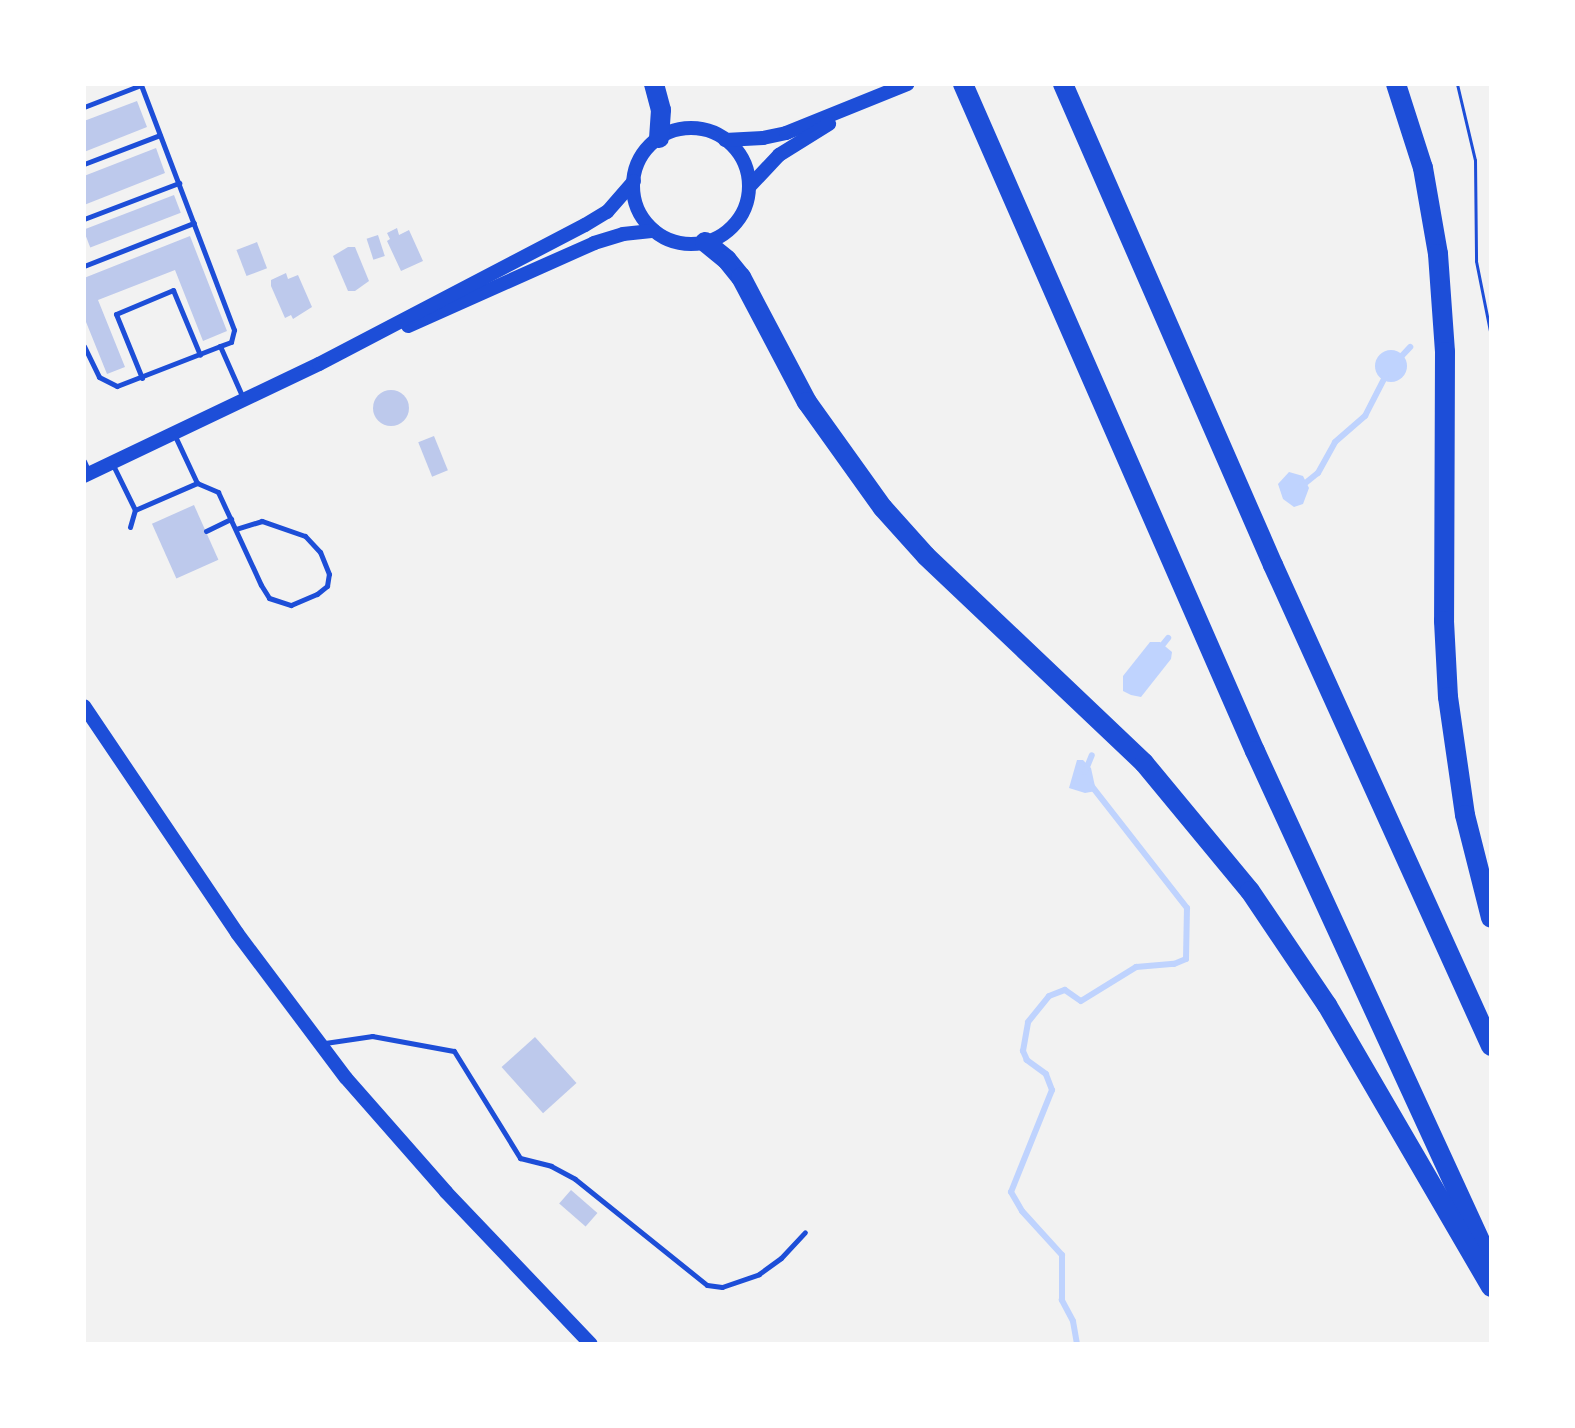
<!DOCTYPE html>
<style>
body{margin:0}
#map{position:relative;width:1575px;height:1428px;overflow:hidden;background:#f2f2f2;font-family:"Libre Baskerville",serif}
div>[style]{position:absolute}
.water>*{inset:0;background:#bfd3fe}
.round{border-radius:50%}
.stream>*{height:6px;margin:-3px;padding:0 3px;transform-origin:3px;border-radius:3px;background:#bfd3fe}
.building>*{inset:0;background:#bdc9ec;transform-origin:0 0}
.path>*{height:3px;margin:-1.5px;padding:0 1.5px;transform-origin:1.5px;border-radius:1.5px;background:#1d4ed8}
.service>*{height:5px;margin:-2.5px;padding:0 2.5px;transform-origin:2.5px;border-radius:2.5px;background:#1d4ed8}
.tertiary>*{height:14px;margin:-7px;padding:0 7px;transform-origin:7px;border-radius:7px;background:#1d4ed8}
.tertiary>.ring{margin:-7px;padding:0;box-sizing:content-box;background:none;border:14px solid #1d4ed8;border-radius:50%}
.motorway>*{height:20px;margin:-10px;padding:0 10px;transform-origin:10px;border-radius:10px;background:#1d4ed8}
span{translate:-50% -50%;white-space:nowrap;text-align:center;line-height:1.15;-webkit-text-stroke:8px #fff;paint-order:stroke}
.frame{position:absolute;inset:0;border:86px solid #fff;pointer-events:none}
</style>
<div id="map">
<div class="water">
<i class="round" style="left:1375px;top:350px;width:32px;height:32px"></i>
<i style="clip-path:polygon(1289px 472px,1303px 476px,1309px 488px,1303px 504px,1294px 507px,1283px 499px,1278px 484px)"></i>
<i style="clip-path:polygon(1150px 642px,1160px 642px,1172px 652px,1171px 659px,1141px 697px,1131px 695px,1123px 691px,1123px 676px)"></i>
<i style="clip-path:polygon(1077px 760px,1083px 760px,1091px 768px,1096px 791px,1085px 793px,1069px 788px)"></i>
</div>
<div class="stream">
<i style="left:1398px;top:360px;width:18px;rotate:-47deg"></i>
<i style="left:1303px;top:485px;width:19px;rotate:-39deg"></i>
<i style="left:1318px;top:473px;width:35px;rotate:-61deg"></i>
<i style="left:1335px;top:442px;width:40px;rotate:-41deg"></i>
<i style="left:1365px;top:416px;width:46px;rotate:-62.9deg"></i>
<i style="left:1160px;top:648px;width:13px;rotate:-51deg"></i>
<i style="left:1085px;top:772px;width:18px;rotate:-68deg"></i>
<i style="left:1077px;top:1344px;width:23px;rotate:-100deg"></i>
<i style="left:1073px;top:1321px;width:24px;rotate:-118deg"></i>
<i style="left:1062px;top:1300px;width:45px;rotate:-90deg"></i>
<i style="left:1062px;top:1255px;width:59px;rotate:-132.3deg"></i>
<i style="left:1022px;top:1211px;width:22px;rotate:-120deg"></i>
<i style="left:1011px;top:1192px;width:110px;rotate:-68.1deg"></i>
<i style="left:1052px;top:1090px;width:17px;rotate:-111deg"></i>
<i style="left:1046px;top:1074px;width:24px;rotate:-144deg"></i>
<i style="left:1027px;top:1060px;width:10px;rotate:-114deg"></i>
<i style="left:1023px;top:1051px;width:29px;rotate:-80deg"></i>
<i style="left:1028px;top:1022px;width:33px;rotate:-51deg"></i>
<i style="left:1049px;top:996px;width:17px;rotate:-21deg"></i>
<i style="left:1065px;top:990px;width:19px;rotate:35deg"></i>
<i style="left:1081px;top:1001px;width:65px;rotate:-31.7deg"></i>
<i style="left:1136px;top:967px;width:38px;rotate:-5deg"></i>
<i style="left:1174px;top:964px;width:13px;rotate:-23deg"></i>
<i style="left:1186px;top:959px;width:51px;rotate:-88.9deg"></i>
<i style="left:1187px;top:908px;width:156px;rotate:-128deg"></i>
</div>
<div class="building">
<i style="clip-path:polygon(137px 101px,147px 127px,84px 152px,84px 121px)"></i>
<i style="clip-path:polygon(156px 148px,165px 173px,84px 205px,84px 176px)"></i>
<i style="left:174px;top:195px;width:19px;height:97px;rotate:69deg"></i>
<i style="clip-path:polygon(397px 228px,399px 235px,409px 230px,423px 261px,401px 271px,387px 241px,390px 239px,387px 233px)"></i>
<i style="left:378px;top:235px;width:22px;height:12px;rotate:72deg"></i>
<i style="clip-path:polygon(190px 236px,227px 331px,203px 341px,175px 270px,98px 300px,125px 367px,107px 374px,84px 317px,84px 278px)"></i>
<i style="left:257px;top:242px;width:28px;height:22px;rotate:69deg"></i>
<i style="clip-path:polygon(348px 247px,355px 247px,369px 281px,355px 291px,348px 291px,333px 256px)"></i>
<i style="clip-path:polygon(286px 273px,288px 279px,298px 275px,312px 307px,293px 319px,291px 315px,285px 318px,271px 286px,271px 280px)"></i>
<i class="round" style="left:373px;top:390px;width:36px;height:36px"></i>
<i style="left:434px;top:436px;width:37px;height:17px;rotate:68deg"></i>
<i style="left:194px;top:505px;width:60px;height:46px;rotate:66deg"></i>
<i style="left:535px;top:1037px;width:62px;height:45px;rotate:48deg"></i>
<i style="left:571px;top:1190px;width:35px;height:18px;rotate:41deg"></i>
</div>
<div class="path">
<i style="left:1457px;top:84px;width:78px;rotate:76.7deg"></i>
<i style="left:1475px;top:160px;width:101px;rotate:89.4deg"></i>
<i style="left:1476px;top:261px;width:76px;rotate:78.7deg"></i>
<i style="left:1491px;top:465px;width:191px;rotate:90deg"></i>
</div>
<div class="service">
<i style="left:84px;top:107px;width:61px;rotate:-21.1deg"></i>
<i style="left:141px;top:85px;width:262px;rotate:69.2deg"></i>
<i style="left:234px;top:330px;width:12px;rotate:104deg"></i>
<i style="left:231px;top:342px;width:12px;rotate:160deg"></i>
<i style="left:84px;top:164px;width:81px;rotate:-20.9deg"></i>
<i style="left:84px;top:219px;width:102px;rotate:-20.8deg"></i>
<i style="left:84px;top:266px;width:118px;rotate:-21.4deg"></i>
<i style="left:84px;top:346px;width:34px;rotate:64deg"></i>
<i style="left:99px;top:377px;width:20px;rotate:27deg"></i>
<i style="left:117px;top:386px;width:110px;rotate:-21.2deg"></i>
<i style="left:220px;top:346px;width:57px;rotate:66.1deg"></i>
<i style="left:142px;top:378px;width:69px;rotate:-112.1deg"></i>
<i style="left:116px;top:314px;width:62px;rotate:-22.8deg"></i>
<i style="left:173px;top:290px;width:70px;rotate:67.4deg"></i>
<i style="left:84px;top:461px;width:12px;rotate:66deg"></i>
<i style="left:112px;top:463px;width:52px;rotate:63.9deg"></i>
<i style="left:135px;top:510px;width:68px;rotate:-23.5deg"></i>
<i style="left:197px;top:483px;width:54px;rotate:-115.1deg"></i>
<i style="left:197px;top:483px;width:23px;rotate:23deg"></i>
<i style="left:218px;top:492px;width:102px;rotate:65.2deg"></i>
<i style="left:261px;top:585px;width:15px;rotate:58deg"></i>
<i style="left:269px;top:598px;width:23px;rotate:18deg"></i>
<i style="left:291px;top:605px;width:28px;rotate:-23deg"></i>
<i style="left:317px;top:594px;width:13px;rotate:-39deg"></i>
<i style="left:327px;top:586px;width:12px;rotate:-81deg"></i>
<i style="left:329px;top:574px;width:24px;rotate:-112deg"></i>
<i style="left:320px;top:552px;width:22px;rotate:-133deg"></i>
<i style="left:305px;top:536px;width:46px;rotate:-160.8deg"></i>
<i style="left:262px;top:521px;width:27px;rotate:163deg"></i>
<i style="left:130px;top:527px;width:18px;rotate:-74deg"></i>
<i style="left:206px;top:531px;width:28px;rotate:-26deg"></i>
<i style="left:325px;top:1043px;width:48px;rotate:-8.5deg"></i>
<i style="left:372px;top:1036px;width:83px;rotate:10.4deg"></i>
<i style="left:454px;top:1051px;width:126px;rotate:58.3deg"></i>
<i style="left:520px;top:1158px;width:32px;rotate:14deg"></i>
<i style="left:551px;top:1166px;width:27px;rotate:28deg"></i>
<i style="left:575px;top:1179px;width:169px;rotate:38.8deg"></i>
<i style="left:707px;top:1285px;width:15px;rotate:8deg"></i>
<i style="left:722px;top:1287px;width:39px;rotate:-19deg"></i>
<i style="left:759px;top:1274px;width:27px;rotate:-36deg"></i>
<i style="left:781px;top:1258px;width:35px;rotate:-47deg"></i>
</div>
<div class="tertiary">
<i class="ring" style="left:633px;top:128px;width:102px;height:102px"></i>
<i style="left:725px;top:140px;width:38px;rotate:-3deg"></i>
<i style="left:763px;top:138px;width:24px;rotate:-12deg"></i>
<i style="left:786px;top:133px;width:131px;rotate:-22deg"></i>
<i style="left:749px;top:187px;width:44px;rotate:-46.8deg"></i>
<i style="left:779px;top:155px;width:59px;rotate:-31.8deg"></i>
<i style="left:408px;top:326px;width:204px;rotate:-24deg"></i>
<i style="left:594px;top:243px;width:30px;rotate:-17deg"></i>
<i style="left:623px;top:234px;width:31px;rotate:-6deg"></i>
<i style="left:84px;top:476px;width:260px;rotate:-25.5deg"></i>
<i style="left:319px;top:364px;width:300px;rotate:-27.6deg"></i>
<i style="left:585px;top:225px;width:26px;rotate:-31deg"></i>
<i style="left:607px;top:212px;width:41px;rotate:-48.9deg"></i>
<i style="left:84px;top:706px;width:274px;rotate:56deg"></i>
<i style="left:237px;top:933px;width:181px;rotate:53.1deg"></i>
<i style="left:346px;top:1078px;width:152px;rotate:48.7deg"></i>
<i style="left:446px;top:1192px;width:210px;rotate:46.4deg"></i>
</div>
<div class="motorway">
<i style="left:654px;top:84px;width:27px;rotate:75deg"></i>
<i style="left:661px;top:110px;width:28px;rotate:94deg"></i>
<i style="left:963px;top:84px;width:728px;rotate:66.36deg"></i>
<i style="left:1255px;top:751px;width:560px;rotate:65.31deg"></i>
<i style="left:1063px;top:84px;width:525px;rotate:66.41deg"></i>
<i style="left:1273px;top:565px;width:528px;rotate:65.62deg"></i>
<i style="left:1396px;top:84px;width:88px;rotate:72.2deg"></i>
<i style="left:1423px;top:168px;width:87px;rotate:80.1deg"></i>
<i style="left:1438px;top:254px;width:98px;rotate:85.9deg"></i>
<i style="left:1445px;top:352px;width:269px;rotate:90.2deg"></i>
<i style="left:1444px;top:621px;width:76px;rotate:87deg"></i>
<i style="left:1448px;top:697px;width:119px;rotate:81.8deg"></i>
<i style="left:1465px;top:815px;width:106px;rotate:75.8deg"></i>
<i style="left:705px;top:242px;width:28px;rotate:39deg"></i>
<i style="left:727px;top:260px;width:22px;rotate:51deg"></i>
<i style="left:741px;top:277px;width:141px;rotate:62.2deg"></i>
<i style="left:807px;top:402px;width:130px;rotate:54.4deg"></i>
<i style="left:883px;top:508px;width:64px;rotate:48.1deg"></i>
<i style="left:926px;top:556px;width:301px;rotate:43.5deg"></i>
<i style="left:1144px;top:763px;width:166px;rotate:50.4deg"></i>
<i style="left:1250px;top:891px;width:138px;rotate:56deg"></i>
<i style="left:1327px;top:1005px;width:326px;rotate:59.8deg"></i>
</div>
<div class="frame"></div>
</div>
